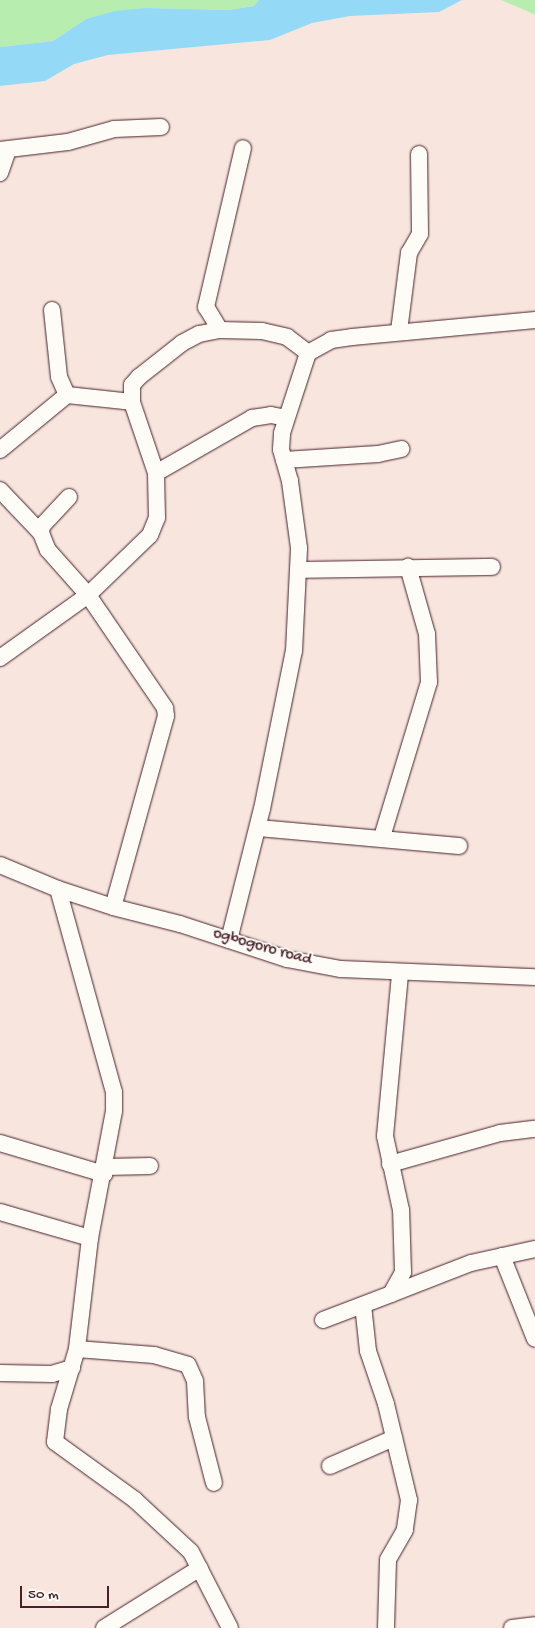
<!DOCTYPE html>
<style>
body{margin:0}
#map{position:relative;width:535px;height:1628px;overflow:hidden;background:#f8e6de;font-family:"Gochi Hand",sans-serif}
div>[style]{position:absolute}
.green>*{inset:0;background:#b7eeb0}
.water>*{inset:0;background:#94daf6}
.roads{filter:drop-shadow(0 0 1px #4a1f2b) drop-shadow(0 0 1px #4a1f2b)}
.minor>*{height:16px;margin:-8px;padding:0 8px;transform-origin:8px;border-radius:8px;background:#fdfcf7}
span{translate:-50% -50%;white-space:nowrap;text-align:center;line-height:1.15;-webkit-text-stroke:4px #fdfcf7;paint-order:stroke}
.street-label{font-size:16px;color:#4a1f2b}
.scale{position:absolute;left:20px;top:1586px;width:89px;height:22px;box-sizing:border-box;border:2px solid #4a1f2b;border-top:0;padding-left:6px;font-size:15px;line-height:18px;white-space:nowrap;color:#4a1f2b;-webkit-text-stroke:4px #fdfcf7;paint-order:stroke}
</style>
<div id="map">
<div class="green">
<i style="clip-path:polygon(0 0,259px 0,254px 6px,229px 10px,146px 8px,86px 19px,53px 41px,0 47px)"></i>
<i style="clip-path:polygon(501px 0,535px 0,535px 15px,527px 11px)"></i>
</div>
<div class="water">
<i style="clip-path:polygon(259px 0,462px 0,439px 12px,350px 16px,312px 23px,270px 40px,108px 55px,74px 64px,45px 81px,0 86px,0 47px,53px 41px,86px 19px,115px 11px,146px 8px,229px 10px,254px 6px)"></i>
</div>
<div class="roads">
<div class="minor">
<i style="left:0;top:150px;width:68px;rotate:-6.7deg"></i>
<i style="left:68px;top:142px;width:48px;rotate:-15.8deg"></i>
<i style="left:114px;top:129px;width:47px;rotate:-2.4deg"></i>
<i style="left:0;top:173px;width:24px;rotate:-71deg"></i>
<i style="left:52px;top:310px;width:67px;rotate:84deg"></i>
<i style="left:59px;top:377px;width:20px;rotate:66deg"></i>
<i style="left:67px;top:395px;width:65px;rotate:6.1deg"></i>
<i style="left:220px;top:330px;width:27px;rotate:-121deg"></i>
<i style="left:206px;top:307px;width:163px;rotate:-76.9deg"></i>
<i style="left:399px;top:331px;width:79px;rotate:-82.7deg"></i>
<i style="left:409px;top:253px;width:22px;rotate:-60deg"></i>
<i style="left:420px;top:234px;width:80px;rotate:-90.7deg"></i>
<i style="left:0;top:450px;width:87px;rotate:-39.4deg"></i>
<i style="left:284px;top:460px;width:94px;rotate:-3.7deg"></i>
<i style="left:378px;top:454px;width:24px;rotate:-12deg"></i>
<i style="left:156px;top:473px;width:111px;rotate:-29.8deg"></i>
<i style="left:252px;top:418px;width:19px;rotate:-9deg"></i>
<i style="left:271px;top:415px;width:15px;rotate:11deg"></i>
<i style="left:0;top:490px;width:59px;rotate:46.4deg"></i>
<i style="left:69px;top:497px;width:40px;rotate:133deg"></i>
<i style="left:42px;top:526px;width:7px;rotate:98deg"></i>
<i style="left:41px;top:533px;width:18px;rotate:68deg"></i>
<i style="left:48px;top:550px;width:60px;rotate:48.4deg"></i>
<i style="left:88px;top:595px;width:137px;rotate:55.7deg"></i>
<i style="left:165px;top:708px;width:8px;rotate:83deg"></i>
<i style="left:166px;top:716px;width:198px;rotate:105.5deg"></i>
<i style="left:298px;top:570px;width:194px;rotate:-0.9deg"></i>
<i style="left:0;top:658px;width:108px;rotate:-35.6deg"></i>
<i style="left:88px;top:595px;width:86px;rotate:-44.1deg"></i>
<i style="left:150px;top:535px;width:18px;rotate:-68deg"></i>
<i style="left:157px;top:518px;width:45px;rotate:-91.3deg"></i>
<i style="left:156px;top:473px;width:75px;rotate:-108.7deg"></i>
<i style="left:132px;top:402px;width:17px;rotate:-90deg"></i>
<i style="left:132px;top:385px;width:11px;rotate:-49deg"></i>
<i style="left:139px;top:377px;width:55px;rotate:-38.3deg"></i>
<i style="left:182px;top:343px;width:19px;rotate:-28deg"></i>
<i style="left:199px;top:334px;width:21px;rotate:-11deg"></i>
<i style="left:220px;top:330px;width:42px;rotate:1.4deg"></i>
<i style="left:262px;top:331px;width:26px;rotate:13deg"></i>
<i style="left:287px;top:337px;width:26px;rotate:37deg"></i>
<i style="left:258px;top:828px;width:202px;rotate:5.1deg"></i>
<i style="left:382px;top:837px;width:162px;rotate:-73.1deg"></i>
<i style="left:429px;top:682px;width:48px;rotate:-92.4deg"></i>
<i style="left:427px;top:634px;width:70px;rotate:-105.8deg"></i>
<i style="left:0;top:865px;width:63px;rotate:22.5deg"></i>
<i style="left:58px;top:889px;width:58px;rotate:18.1deg"></i>
<i style="left:113px;top:907px;width:69px;rotate:14.2deg"></i>
<i style="left:180px;top:924px;width:113px;rotate:18.1deg"></i>
<i style="left:287px;top:959px;width:55px;rotate:10.5deg"></i>
<i style="left:341px;top:969px;width:194px;rotate:2.4deg"></i>
<i style="left:58px;top:889px;width:211px;rotate:74.6deg"></i>
<i style="left:114px;top:1092px;width:19px;rotate:90deg"></i>
<i style="left:114px;top:1111px;width:129px;rotate:100.7deg"></i>
<i style="left:90px;top:1238px;width:112px;rotate:96.7deg"></i>
<i style="left:77px;top:1349px;width:63px;rotate:106.7deg"></i>
<i style="left:59px;top:1409px;width:33px;rotate:97deg"></i>
<i style="left:55px;top:1442px;width:99px;rotate:35.9deg"></i>
<i style="left:135px;top:1500px;width:76px;rotate:42.9deg"></i>
<i style="left:191px;top:1552px;width:85px;rotate:62.8deg"></i>
<i style="left:229px;top:940px;width:135px;rotate:-75.9deg"></i>
<i style="left:262px;top:809px;width:161px;rotate:-78.6deg"></i>
<i style="left:294px;top:651px;width:103px;rotate:-87.2deg"></i>
<i style="left:299px;top:548px;width:68px;rotate:-97.7deg"></i>
<i style="left:290px;top:481px;width:33px;rotate:-106deg"></i>
<i style="left:281px;top:449px;width:16px;rotate:-86deg"></i>
<i style="left:282px;top:433px;width:84px;rotate:-72deg"></i>
<i style="left:308px;top:353px;width:26px;rotate:-29deg"></i>
<i style="left:331px;top:340px;width:21px;rotate:-8deg"></i>
<i style="left:352px;top:337px;width:184px;rotate:-5.3deg"></i>
<i style="left:0;top:1143px;width:109px;rotate:16.6deg"></i>
<i style="left:390px;top:1164px;width:114px;rotate:-15.7deg"></i>
<i style="left:500px;top:1133px;width:35px;rotate:-7deg"></i>
<i style="left:106px;top:1167px;width:44px;rotate:-1.3deg"></i>
<i style="left:0;top:1212px;width:94px;rotate:16.1deg"></i>
<i style="left:502px;top:1256px;width:89px;rotate:68.3deg"></i>
<i style="left:391px;top:1294px;width:86px;rotate:-21.2deg"></i>
<i style="left:471px;top:1263px;width:66px;rotate:-12.3deg"></i>
<i style="left:363px;top:1305px;width:46px;rotate:83.8deg"></i>
<i style="left:368px;top:1351px;width:56px;rotate:71.2deg"></i>
<i style="left:386px;top:1404px;width:99px;rotate:76.5deg"></i>
<i style="left:409px;top:1500px;width:30px;rotate:98deg"></i>
<i style="left:405px;top:1530px;width:34px;rotate:120deg"></i>
<i style="left:388px;top:1560px;width:68px;rotate:91.7deg"></i>
<i style="left:323px;top:1320px;width:73px;rotate:-20.9deg"></i>
<i style="left:391px;top:1294px;width:25px;rotate:-61deg"></i>
<i style="left:403px;top:1272px;width:62px;rotate:-91.8deg"></i>
<i style="left:401px;top:1210px;width:76px;rotate:-102.2deg"></i>
<i style="left:385px;top:1136px;width:164px;rotate:-84.7deg"></i>
<i style="left:77px;top:1349px;width:77px;rotate:4.5deg"></i>
<i style="left:154px;top:1355px;width:35px;rotate:16deg"></i>
<i style="left:188px;top:1365px;width:17px;rotate:66deg"></i>
<i style="left:195px;top:1381px;width:36px;rotate:87deg"></i>
<i style="left:197px;top:1417px;width:68px;rotate:75.6deg"></i>
<i style="left:0;top:1373px;width:52px;rotate:1.1deg"></i>
<i style="left:52px;top:1374px;width:21px;rotate:-17deg"></i>
<i style="left:330px;top:1466px;width:70px;rotate:-23.6deg"></i>
<i style="left:104px;top:1628px;width:113px;rotate:-32deg"></i>
<i style="left:512px;top:1628px;width:23px;rotate:-7deg"></i>
</div>
</div>
<div class="street-label">
<span style="left:262px;top:948px;rotate:16deg">ogbogoro road</span>
</div>
<div class="scale">50 m</div>
</div>
